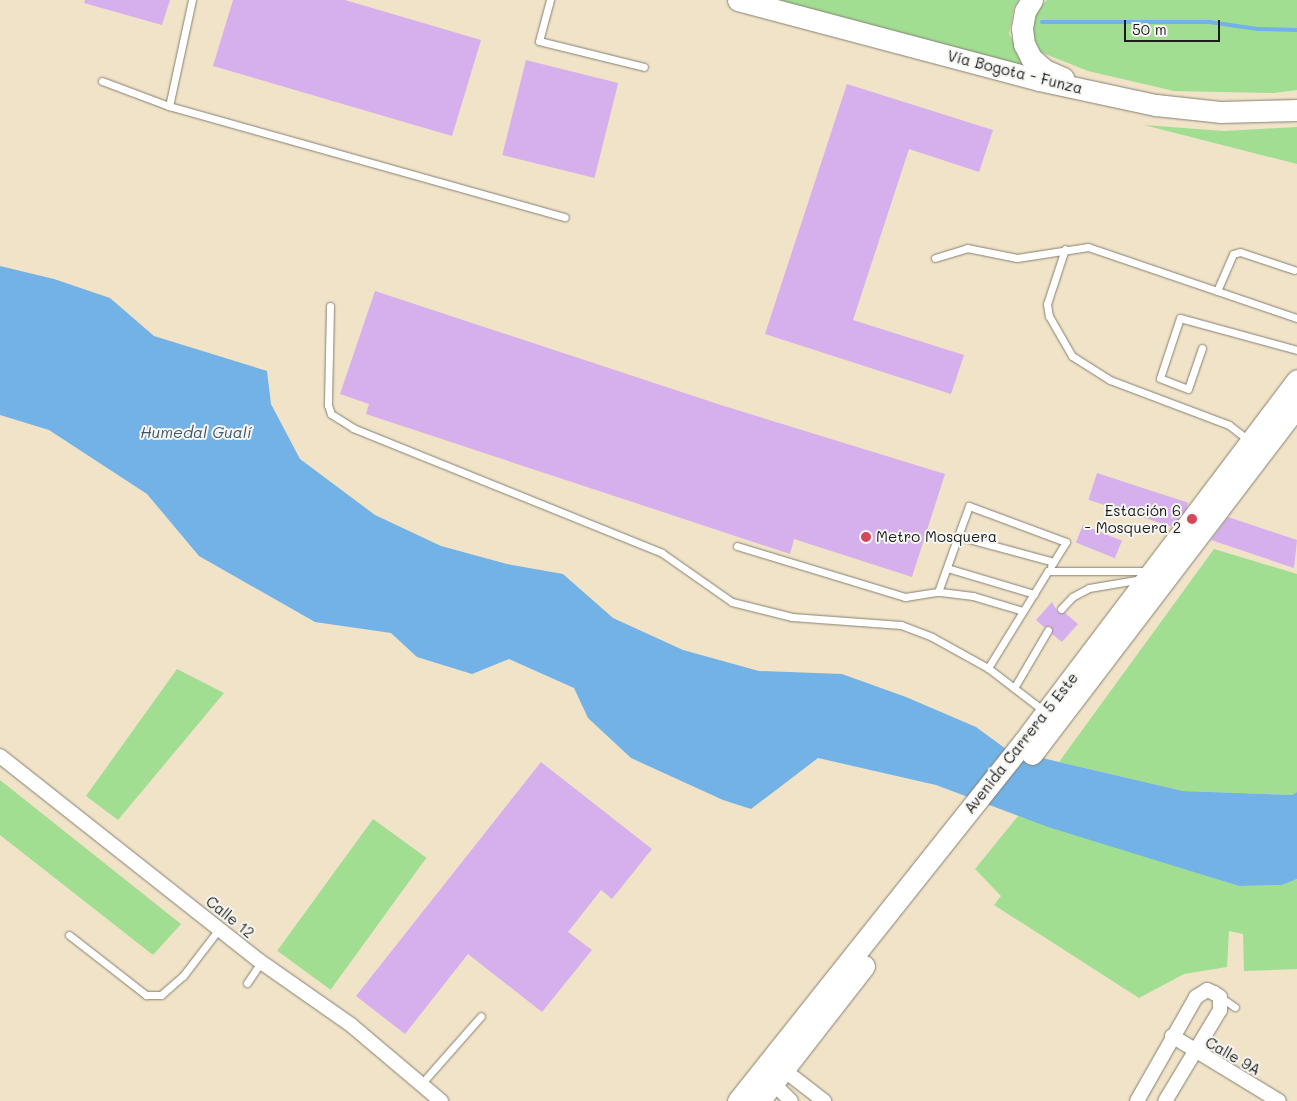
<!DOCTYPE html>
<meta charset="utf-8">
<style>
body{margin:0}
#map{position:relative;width:1297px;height:1101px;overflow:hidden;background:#f0e3c8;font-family:Mali,sans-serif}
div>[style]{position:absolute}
.green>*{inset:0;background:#a1de92;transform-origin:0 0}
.water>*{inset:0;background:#73b2e6}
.stream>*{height:4px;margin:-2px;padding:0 2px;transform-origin:2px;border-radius:2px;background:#73b2e6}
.building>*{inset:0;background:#d6b0ed;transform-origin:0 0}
.roads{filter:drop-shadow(0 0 1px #868072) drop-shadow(0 0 1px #868072)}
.service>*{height:7px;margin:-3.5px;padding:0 3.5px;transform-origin:3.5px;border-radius:3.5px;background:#fff}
.minor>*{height:14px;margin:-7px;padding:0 7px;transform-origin:7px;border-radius:7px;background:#fff}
.primary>*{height:21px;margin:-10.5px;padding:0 10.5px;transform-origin:10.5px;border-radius:10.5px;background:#fff}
.dots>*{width:14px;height:14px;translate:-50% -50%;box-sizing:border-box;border:2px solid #f6f6f2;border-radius:50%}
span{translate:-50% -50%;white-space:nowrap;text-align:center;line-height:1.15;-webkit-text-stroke:4px #f6f6f2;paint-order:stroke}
.street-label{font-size:15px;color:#1c1c1c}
.poi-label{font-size:15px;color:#1c1c1c}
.right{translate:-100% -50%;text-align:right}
.left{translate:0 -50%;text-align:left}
.water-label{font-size:16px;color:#3f586d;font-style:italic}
.scale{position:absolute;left:1124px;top:20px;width:96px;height:22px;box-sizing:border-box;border:2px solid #1c1c1c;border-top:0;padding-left:6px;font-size:15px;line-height:18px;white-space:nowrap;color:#1c1c1c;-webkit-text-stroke:4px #f6f6f2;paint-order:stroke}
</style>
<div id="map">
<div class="green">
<i style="clip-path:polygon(770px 0,1019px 0,1014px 7px,1009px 34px,1027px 66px)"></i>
<i style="clip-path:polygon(1047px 0,1297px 0,1297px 90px,1274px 93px,1174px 91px,1088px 71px,1040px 52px,1031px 37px,1033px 15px)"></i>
<i style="clip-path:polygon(1144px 125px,1224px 131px,1297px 127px,1297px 164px)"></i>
<i style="clip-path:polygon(1214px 549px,1297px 574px,1297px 792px,1292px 795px,1183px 791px,1059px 762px)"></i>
<i style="clip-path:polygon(177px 669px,224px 693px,118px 820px,86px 796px)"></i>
<i style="clip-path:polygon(0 780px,181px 924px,153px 955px,0 835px)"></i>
<i style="clip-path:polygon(1018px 816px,1239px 886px,1282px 885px,1297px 879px,1297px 969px,1244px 971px,1243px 934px,1229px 931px,1227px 967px,1184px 974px,1139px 998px,994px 905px,1001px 896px,975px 869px)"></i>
<i style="left:373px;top:819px;width:66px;height:163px;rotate:36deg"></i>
</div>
<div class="water">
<i style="clip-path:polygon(0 266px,54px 279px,110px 298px,154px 336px,267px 371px,271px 404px,300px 459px,375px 515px,441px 546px,507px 564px,563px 574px,613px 618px,683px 650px,759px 671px,842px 674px,906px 697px,976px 727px,1006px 749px,1059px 762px,1183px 791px,1292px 795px,1297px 792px,1297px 879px,1282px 885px,1239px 886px,1048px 827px,936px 785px,818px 758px,751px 809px,723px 800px,631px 758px,588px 718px,574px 688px,509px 659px,472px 674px,417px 657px,391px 633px,315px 622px,199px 556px,147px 494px,49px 430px,0 415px)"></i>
</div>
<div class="stream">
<i style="left:1042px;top:22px;width:167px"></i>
<i style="left:1209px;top:22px;width:49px;rotate:8.3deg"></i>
<i style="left:1257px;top:29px;width:40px;rotate:1.4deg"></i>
</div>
<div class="building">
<i style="clip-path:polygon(85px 0,170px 0,162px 25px,84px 3px)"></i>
<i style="clip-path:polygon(233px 0,345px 0,481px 40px,452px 136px,213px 66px)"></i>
<i style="left:526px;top:60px;width:95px;height:98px;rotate:14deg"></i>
<i style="clip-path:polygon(847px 84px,993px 130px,979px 172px,909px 149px,853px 320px,964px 355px,951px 394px,765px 334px)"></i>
<i style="clip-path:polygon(375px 291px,724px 406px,945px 474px,912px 577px,794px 539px,790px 554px,366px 414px,369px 404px,340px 394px)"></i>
<i style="left:1097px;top:473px;width:96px;height:28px;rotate:18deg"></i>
<i style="clip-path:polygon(1228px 517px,1297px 540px,1294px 568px,1211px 540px)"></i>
<i style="left:1083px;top:525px;width:42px;height:19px;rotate:22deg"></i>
<i style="clip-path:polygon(1052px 602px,1058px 613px,1065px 613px,1078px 624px,1062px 642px,1052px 634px,1051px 626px,1044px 627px,1036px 620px)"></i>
<i style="clip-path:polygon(541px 762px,652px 849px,612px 899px,601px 890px,568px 932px,592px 950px,542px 1012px,468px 954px,405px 1034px,356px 996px)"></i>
</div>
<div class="roads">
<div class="service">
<i style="left:192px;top:0;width:108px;rotate:102.2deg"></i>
<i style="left:169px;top:106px;width:411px;rotate:15.7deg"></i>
<i style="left:550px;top:0;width:42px;rotate:105deg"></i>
<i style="left:539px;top:41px;width:108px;rotate:13.9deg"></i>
<i style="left:102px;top:81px;width:72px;rotate:20.5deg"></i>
<i style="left:1065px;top:249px;width:58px;rotate:108.1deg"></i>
<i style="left:1047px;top:304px;width:12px;rotate:81deg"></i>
<i style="left:1049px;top:316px;width:46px;rotate:60.1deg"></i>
<i style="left:1072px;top:356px;width:45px;rotate:32.3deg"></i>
<i style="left:1110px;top:380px;width:127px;rotate:20.7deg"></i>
<i style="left:1229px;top:425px;width:24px;rotate:38deg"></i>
<i style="left:935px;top:258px;width:34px;rotate:-17deg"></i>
<i style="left:967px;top:248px;width:51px;rotate:11.3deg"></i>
<i style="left:1017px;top:258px;width:72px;rotate:-8.8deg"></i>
<i style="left:1088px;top:247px;width:221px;rotate:18.8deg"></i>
<i style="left:1217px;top:291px;width:40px;rotate:-66.6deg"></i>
<i style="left:1233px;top:254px;width:7px;rotate:-16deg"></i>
<i style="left:1240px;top:252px;width:57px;rotate:18.4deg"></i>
<i style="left:330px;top:306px;width:99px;rotate:91.2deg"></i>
<i style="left:328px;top:405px;width:9px;rotate:72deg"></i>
<i style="left:331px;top:414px;width:26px;rotate:32deg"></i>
<i style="left:353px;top:428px;width:333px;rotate:22deg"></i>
<i style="left:662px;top:553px;width:85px;rotate:35deg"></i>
<i style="left:732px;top:602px;width:62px;rotate:14deg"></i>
<i style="left:792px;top:617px;width:109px;rotate:4.2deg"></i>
<i style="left:901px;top:625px;width:33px;rotate:21deg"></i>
<i style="left:932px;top:637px;width:64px;rotate:29deg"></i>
<i style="left:988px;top:668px;width:71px;rotate:37.5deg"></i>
<i style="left:1202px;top:348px;width:43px;rotate:108.9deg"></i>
<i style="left:1188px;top:389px;width:30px;rotate:-159deg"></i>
<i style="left:1160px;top:378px;width:63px;rotate:-71.6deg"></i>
<i style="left:1180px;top:318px;width:121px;rotate:15.3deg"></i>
<i style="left:958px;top:536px;width:32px;rotate:-70deg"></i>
<i style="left:969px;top:506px;width:103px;rotate:20.4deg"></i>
<i style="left:1066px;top:542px;width:28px;rotate:122deg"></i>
<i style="left:737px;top:546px;width:176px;rotate:16.9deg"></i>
<i style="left:905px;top:597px;width:33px;rotate:-9deg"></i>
<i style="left:947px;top:568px;width:91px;rotate:16.6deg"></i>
<i style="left:1061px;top:609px;width:16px;rotate:-47deg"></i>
<i style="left:1072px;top:597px;width:19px;rotate:-28deg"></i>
<i style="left:1089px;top:588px;width:54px;rotate:-9.6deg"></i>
<i style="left:1023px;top:611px;width:52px;rotate:-163.3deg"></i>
<i style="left:973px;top:596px;width:35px;rotate:-173deg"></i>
<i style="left:938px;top:592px;width:59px;rotate:-70.3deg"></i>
<i style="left:958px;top:536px;width:99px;rotate:15.2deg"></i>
<i style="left:988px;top:668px;width:114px;rotate:-58.3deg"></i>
<i style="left:1048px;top:571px;width:100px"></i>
<i style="left:1014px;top:688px;width:67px;rotate:-59.6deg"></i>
<i style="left:69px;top:935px;width:98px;rotate:37.9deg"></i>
<i style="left:146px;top:995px;width:15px"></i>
<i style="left:161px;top:995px;width:29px;rotate:-41deg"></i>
<i style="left:183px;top:976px;width:59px;rotate:-52.5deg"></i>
<i style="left:247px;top:983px;width:25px;rotate:-56deg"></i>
<i style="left:1220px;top:997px;width:18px;rotate:34deg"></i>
<i style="left:422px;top:1083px;width:89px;rotate:-48.6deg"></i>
</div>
<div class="minor">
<i style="left:0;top:756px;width:333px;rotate:38.3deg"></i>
<i style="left:261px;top:962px;width:110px;rotate:35deg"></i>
<i style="left:351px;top:1025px;width:118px;rotate:40.2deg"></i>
<i style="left:1172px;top:1036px;width:125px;rotate:31.3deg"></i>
<i style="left:784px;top:1070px;width:51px;rotate:37.8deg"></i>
<i style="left:769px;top:1079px;width:31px;rotate:45deg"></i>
<i style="left:1137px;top:1101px;width:120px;rotate:-60.4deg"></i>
<i style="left:1196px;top:997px;width:13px;rotate:-32deg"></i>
<i style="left:1207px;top:990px;width:8px;rotate:23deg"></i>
<i style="left:1214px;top:993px;width:7px;rotate:34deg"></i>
<i style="left:1220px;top:997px;width:13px;rotate:90deg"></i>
<i style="left:1220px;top:1010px;width:106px;rotate:121.1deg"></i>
</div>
<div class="primary">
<i style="left:738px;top:0;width:311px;rotate:14.9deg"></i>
<i style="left:1039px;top:80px;width:120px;rotate:12.1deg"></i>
<i style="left:1156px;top:105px;width:64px;rotate:6.2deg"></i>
<i style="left:1220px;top:112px;width:77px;rotate:-1.5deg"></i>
<i style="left:1032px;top:0;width:13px;rotate:122deg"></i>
<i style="left:1025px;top:11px;width:17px;rotate:100deg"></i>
<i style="left:1022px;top:28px;width:16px;rotate:83deg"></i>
<i style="left:1024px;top:44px;width:16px;rotate:63deg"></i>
<i style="left:1031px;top:58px;width:18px;rotate:41deg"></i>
<i style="left:1045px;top:70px;width:20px;rotate:24deg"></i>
<i style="left:1032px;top:754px;width:437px;rotate:-52.7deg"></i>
<i style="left:738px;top:1101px;width:471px;rotate:-51.5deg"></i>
<i style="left:1031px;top:732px;width:441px;rotate:-52.9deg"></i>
<i style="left:759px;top:1101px;width:171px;rotate:-52.1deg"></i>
</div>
</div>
<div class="dots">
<i style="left:1192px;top:519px;background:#d1495b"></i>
<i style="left:866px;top:537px;background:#d1495b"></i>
</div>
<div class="street-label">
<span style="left:1015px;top:72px;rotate:14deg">Vía Bogota - Funza</span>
<span style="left:1021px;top:743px;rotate:-52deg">Avenida Carrera 5 Este</span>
<span style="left:230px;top:917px;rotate:39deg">Calle 12</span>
<span style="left:1233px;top:1056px;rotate:30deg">Calle 9A</span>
</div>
<div class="poi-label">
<span class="right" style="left:1181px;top:519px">Estación 6<br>- Mosquera 2</span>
<span class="left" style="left:876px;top:537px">Metro Mosquera</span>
</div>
<div class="water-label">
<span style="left:196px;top:432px">Humedal Gualí</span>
</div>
<div class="scale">50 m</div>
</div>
